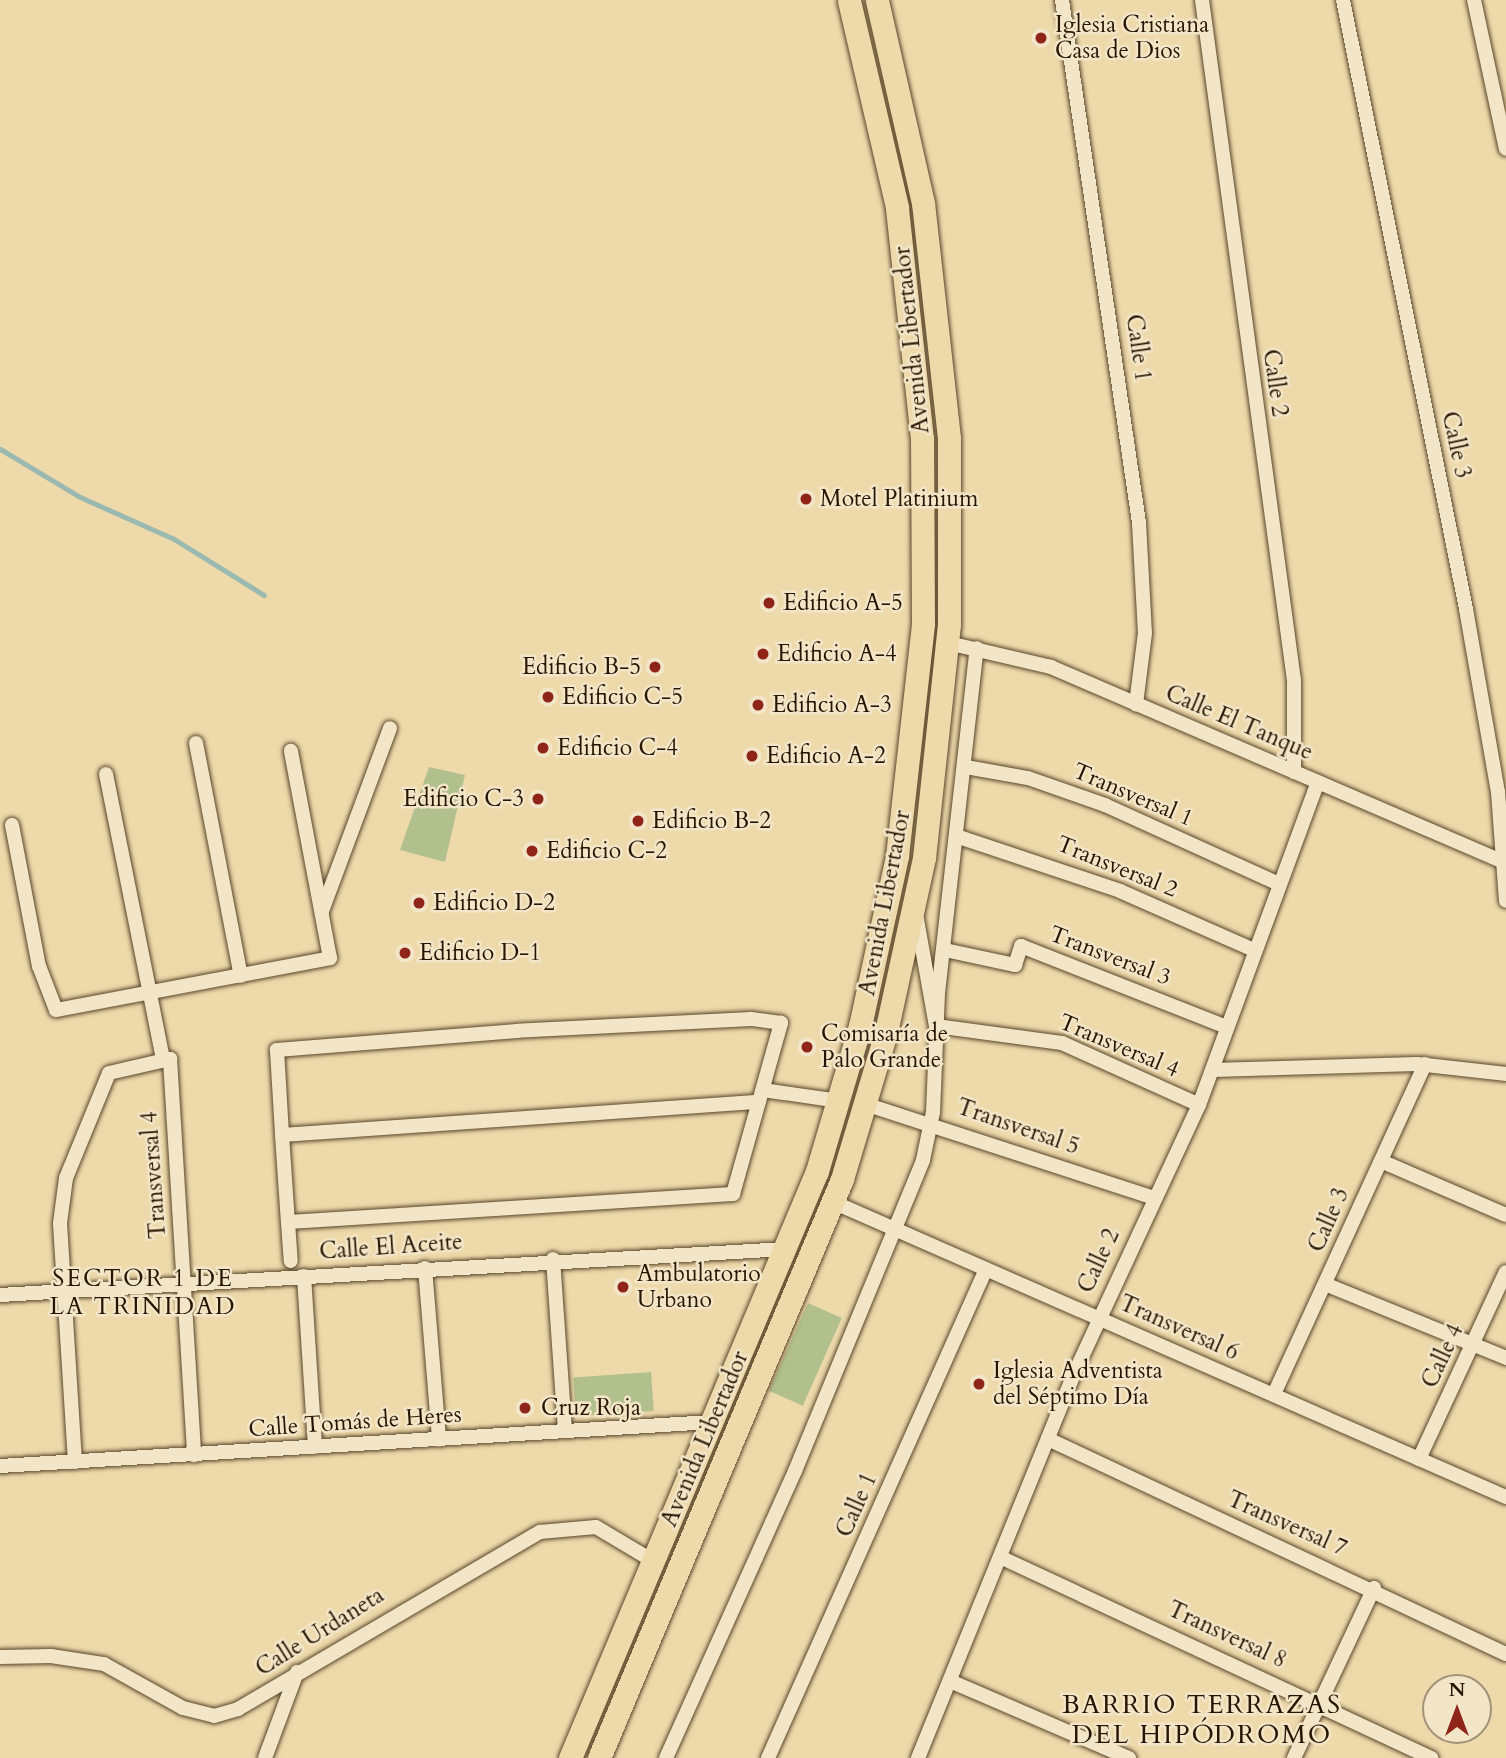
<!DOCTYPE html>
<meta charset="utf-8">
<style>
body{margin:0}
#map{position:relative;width:1506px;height:1758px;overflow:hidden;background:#edd9aa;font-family:Cardo,serif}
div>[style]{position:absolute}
.green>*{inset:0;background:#b2c08d;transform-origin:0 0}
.stream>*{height:5px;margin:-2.5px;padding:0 2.5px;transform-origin:2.5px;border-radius:2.5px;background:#9ab9b0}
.roads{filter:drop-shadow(0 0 2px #59462a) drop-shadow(0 0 2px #59462a)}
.street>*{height:14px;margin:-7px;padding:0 7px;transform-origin:7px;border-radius:7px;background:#f3e6c8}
.primary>*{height:23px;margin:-11.5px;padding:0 11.5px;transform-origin:11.5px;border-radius:11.5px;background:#edd9aa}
.dots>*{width:19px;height:19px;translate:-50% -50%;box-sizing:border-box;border:4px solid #f3e6c8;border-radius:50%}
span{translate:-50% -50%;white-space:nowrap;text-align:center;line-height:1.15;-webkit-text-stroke:5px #f3e6c8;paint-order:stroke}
.poi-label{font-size:23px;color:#281500}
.left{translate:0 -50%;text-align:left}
.right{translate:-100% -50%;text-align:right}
.street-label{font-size:23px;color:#281500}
.neighbourhood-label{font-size:24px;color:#281500;letter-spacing:2px}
.quarter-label{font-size:26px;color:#281500;letter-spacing:2px}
.north{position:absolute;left:1422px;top:1674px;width:70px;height:70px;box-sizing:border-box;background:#f3e6c8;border:2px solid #a29278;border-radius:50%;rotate:0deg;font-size:19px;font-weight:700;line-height:28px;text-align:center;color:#281500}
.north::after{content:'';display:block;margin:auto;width:24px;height:32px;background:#8f2418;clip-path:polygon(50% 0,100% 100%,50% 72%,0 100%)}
</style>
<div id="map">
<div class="green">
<i style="clip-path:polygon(429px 767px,465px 775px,445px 862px,400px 850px)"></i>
<i style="left:808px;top:1303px;width:37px;height:96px;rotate:24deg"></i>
<i style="left:651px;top:1372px;width:39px;height:78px;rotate:86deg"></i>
</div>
<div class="stream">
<i style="left:0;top:449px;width:93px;rotate:31deg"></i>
<i style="left:80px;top:497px;width:103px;rotate:24.1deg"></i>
<i style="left:174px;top:539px;width:106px;rotate:31.9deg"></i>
</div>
<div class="roads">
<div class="street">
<i style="left:1062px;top:0;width:529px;rotate:81.62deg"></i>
<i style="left:1139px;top:523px;width:110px;rotate:86.9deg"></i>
<i style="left:1145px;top:633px;width:72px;rotate:97.2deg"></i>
<i style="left:1202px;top:0;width:686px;rotate:82.3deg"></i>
<i style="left:1294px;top:680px;width:92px;rotate:90deg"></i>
<i style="left:1343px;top:0;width:621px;rotate:78.58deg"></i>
<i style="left:1466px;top:609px;width:186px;rotate:80.1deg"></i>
<i style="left:1498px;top:792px;width:109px;rotate:85.8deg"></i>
<i style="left:1474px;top:0;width:152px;rotate:77.9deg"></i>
<i style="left:948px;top:643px;width:106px;rotate:13.1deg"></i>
<i style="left:1051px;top:667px;width:495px;rotate:23.3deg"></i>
<i style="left:196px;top:743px;width:237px;rotate:79.1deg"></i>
<i style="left:966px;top:767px;width:63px;rotate:10.1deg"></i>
<i style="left:1028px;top:778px;width:82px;rotate:19.3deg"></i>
<i style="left:1105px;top:805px;width:189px;rotate:24.4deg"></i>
<i style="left:106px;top:774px;width:292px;rotate:78.7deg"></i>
<i style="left:12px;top:825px;width:144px;rotate:79.2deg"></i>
<i style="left:39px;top:966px;width:47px;rotate:68.9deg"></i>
<i style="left:56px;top:1010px;width:279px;rotate:-10.7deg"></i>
<i style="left:330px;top:958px;width:211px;rotate:-100.7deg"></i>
<i style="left:959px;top:837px;width:170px;rotate:18.5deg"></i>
<i style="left:1120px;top:891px;width:146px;rotate:23.8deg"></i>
<i style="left:322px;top:911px;width:195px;rotate:-69.6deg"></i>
<i style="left:916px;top:914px;width:114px;rotate:79.9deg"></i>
<i style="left:936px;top:1026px;width:127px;rotate:7.7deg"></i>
<i style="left:1062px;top:1043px;width:150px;rotate:24.3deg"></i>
<i style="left:945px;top:950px;width:72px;rotate:12.1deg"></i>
<i style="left:1015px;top:965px;width:20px;rotate:-72deg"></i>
<i style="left:1021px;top:946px;width:221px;rotate:21.5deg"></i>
<i style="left:1213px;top:1070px;width:204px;rotate:-1.7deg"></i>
<i style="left:1417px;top:1064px;width:90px;rotate:6.4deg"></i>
<i style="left:763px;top:1090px;width:77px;rotate:8.2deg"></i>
<i style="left:865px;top:1104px;width:304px;rotate:18deg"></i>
<i style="left:282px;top:1135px;width:478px;rotate:-4deg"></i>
<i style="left:1381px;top:1161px;width:136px;rotate:23.4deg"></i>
<i style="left:833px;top:1202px;width:735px;rotate:23.67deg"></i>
<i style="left:288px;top:1222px;width:446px;rotate:-3.6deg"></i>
<i style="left:733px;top:1194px;width:178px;rotate:-74.3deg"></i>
<i style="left:781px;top:1023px;width:30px;rotate:-172deg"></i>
<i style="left:751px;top:1019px;width:234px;rotate:177.1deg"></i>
<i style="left:517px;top:1031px;width:241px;rotate:175.5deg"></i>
<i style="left:277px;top:1050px;width:85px;rotate:86.6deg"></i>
<i style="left:282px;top:1135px;width:87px;rotate:86.1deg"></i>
<i style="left:288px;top:1222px;width:39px;rotate:86deg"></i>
<i style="left:553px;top:1259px;width:172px;rotate:86deg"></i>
<i style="left:425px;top:1268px;width:172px;rotate:85.3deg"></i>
<i style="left:304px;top:1276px;width:171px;rotate:86.3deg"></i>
<i style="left:1325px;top:1284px;width:196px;rotate:22.2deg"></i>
<i style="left:0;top:1295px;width:787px;rotate:-3.35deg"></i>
<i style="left:1274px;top:1394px;width:363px;rotate:-65.4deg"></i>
<i style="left:1048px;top:1439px;width:506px;rotate:25.15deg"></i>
<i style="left:1419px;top:1459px;width:206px;rotate:-65.1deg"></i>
<i style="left:75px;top:1462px;width:239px;rotate:-93.6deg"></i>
<i style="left:60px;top:1223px;width:45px;rotate:-82.4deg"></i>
<i style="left:66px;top:1178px;width:113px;rotate:-67.7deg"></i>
<i style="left:109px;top:1073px;width:63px;rotate:-12.9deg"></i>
<i style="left:170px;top:1059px;width:397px;rotate:86.5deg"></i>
<i style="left:0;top:1466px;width:713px;rotate:-3.54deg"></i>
<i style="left:1000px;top:1557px;width:476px;rotate:25deg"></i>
<i style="left:0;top:1657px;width:51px;rotate:-1.1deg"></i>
<i style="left:51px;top:1656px;width:54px;rotate:8.6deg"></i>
<i style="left:104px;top:1664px;width:90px;rotate:29.1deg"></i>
<i style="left:183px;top:1708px;width:32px;rotate:14deg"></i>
<i style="left:214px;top:1716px;width:25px;rotate:-16deg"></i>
<i style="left:238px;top:1709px;width:350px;rotate:-30.4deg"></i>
<i style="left:540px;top:1532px;width:56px;rotate:-5.1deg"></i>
<i style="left:596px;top:1527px;width:66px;rotate:30.8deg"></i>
<i style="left:950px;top:1681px;width:195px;rotate:23.3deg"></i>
<i style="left:265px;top:1758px;width:92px;rotate:-69.6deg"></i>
<i style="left:666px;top:1758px;width:315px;rotate:-65.8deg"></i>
<i style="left:795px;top:1471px;width:336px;rotate:-67.6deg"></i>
<i style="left:923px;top:1160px;width:49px;rotate:-78.2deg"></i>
<i style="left:933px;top:1112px;width:119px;rotate:-87.6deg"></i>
<i style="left:938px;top:993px;width:347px;rotate:-83.6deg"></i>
<i style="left:768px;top:1758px;width:535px;rotate:-65.97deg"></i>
<i style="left:918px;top:1758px;width:417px;rotate:-67.9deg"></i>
<i style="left:1075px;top:1372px;width:294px;rotate:-65.1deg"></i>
<i style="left:1199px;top:1105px;width:344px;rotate:-69.8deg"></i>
<i style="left:1294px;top:1758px;width:188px;rotate:-64.8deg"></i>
</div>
<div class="primary">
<i style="left:570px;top:1758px;width:637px;rotate:-67.18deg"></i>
<i style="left:817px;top:1171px;width:151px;rotate:-73.5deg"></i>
<i style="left:860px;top:1026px;width:174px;rotate:-77.7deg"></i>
<i style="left:897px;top:856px;width:234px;rotate:-83.6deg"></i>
<i style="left:923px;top:623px;width:184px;rotate:-90.3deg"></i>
<i style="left:922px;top:439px;width:233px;rotate:-96.2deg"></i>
<i style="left:897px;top:207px;width:212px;rotate:-103.1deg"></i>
<i style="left:599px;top:1758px;width:628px;rotate:-67.23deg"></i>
<i style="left:842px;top:1179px;width:153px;rotate:-73.3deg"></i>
<i style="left:886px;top:1032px;width:178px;rotate:-77.7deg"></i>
<i style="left:924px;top:858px;width:235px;rotate:-83.9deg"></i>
<i style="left:949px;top:624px;width:186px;rotate:-90deg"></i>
<i style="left:949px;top:438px;width:236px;rotate:-96.3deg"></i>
<i style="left:923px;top:203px;width:208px;rotate:-102.8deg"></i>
</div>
</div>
<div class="dots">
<i style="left:1041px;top:38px;background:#8f2418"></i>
<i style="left:806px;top:499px;background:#8f2418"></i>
<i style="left:769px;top:603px;background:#8f2418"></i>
<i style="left:763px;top:654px;background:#8f2418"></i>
<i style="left:655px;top:667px;background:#8f2418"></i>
<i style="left:548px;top:697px;background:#8f2418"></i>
<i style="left:758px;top:705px;background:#8f2418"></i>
<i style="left:543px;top:748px;background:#8f2418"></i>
<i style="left:752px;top:756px;background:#8f2418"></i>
<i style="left:538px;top:799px;background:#8f2418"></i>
<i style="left:638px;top:821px;background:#8f2418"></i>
<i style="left:532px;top:851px;background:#8f2418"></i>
<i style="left:419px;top:903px;background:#8f2418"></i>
<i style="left:405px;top:953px;background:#8f2418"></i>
<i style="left:807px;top:1047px;background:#8f2418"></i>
<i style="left:623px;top:1287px;background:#8f2418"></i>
<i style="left:979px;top:1384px;background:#8f2418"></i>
<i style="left:525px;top:1408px;background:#8f2418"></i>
</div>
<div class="poi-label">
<span class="left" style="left:1055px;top:38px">Iglesia Cristiana<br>Casa de Dios</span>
<span class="left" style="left:820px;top:499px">Motel Platinium</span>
<span class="left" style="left:783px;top:603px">Edificio A-5</span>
<span class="left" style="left:777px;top:654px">Edificio A-4</span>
<span class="right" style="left:641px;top:667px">Edificio B-5</span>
<span class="left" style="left:562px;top:697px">Edificio C-5</span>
<span class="left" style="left:772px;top:705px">Edificio A-3</span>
<span class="left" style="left:557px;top:748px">Edificio C-4</span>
<span class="left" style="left:766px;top:756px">Edificio A-2</span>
<span class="right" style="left:524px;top:799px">Edificio C-3</span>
<span class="left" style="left:652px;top:821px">Edificio B-2</span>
<span class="left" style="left:546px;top:851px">Edificio C-2</span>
<span class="left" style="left:433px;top:903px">Edificio D-2</span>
<span class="left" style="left:419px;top:953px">Edificio D-1</span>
<span class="left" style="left:821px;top:1047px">Comisaría de<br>Palo Grande</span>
<span class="left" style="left:637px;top:1287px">Ambulatorio<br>Urbano</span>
<span class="left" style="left:993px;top:1384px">Iglesia Adventista<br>del Séptimo Día</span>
<span class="left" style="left:541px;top:1408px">Cruz Roja</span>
</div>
<div class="street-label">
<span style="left:912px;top:340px;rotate:-96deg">Avenida Libertador</span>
<span style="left:1138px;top:348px;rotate:82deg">Calle 1</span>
<span style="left:1275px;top:383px;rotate:82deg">Calle 2</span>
<span style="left:1456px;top:445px;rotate:78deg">Calle 3</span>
<span style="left:1239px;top:723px;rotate:23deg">Calle El Tanque</span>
<span style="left:1133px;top:795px;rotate:23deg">Transversal 1</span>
<span style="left:1117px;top:867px;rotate:22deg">Transversal 2</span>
<span style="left:885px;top:903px;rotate:-79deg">Avenida Libertador</span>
<span style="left:1110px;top:956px;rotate:21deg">Transversal 3</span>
<span style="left:1119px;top:1046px;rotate:23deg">Transversal 4</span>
<span style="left:1018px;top:1127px;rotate:19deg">Transversal 5</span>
<span style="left:154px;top:1175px;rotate:-94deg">Transversal 4</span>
<span style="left:1329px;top:1220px;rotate:-66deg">Calle 3</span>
<span style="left:391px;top:1247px;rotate:-4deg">Calle El Aceite</span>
<span style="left:1099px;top:1261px;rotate:-65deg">Calle 2</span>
<span style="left:1179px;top:1328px;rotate:24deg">Transversal 6</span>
<span style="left:1443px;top:1356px;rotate:-65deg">Calle 4</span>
<span style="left:355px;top:1422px;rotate:-4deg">Calle Tomás de Heres</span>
<span style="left:705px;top:1439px;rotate:-67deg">Avenida Libertador</span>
<span style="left:857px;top:1505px;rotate:-66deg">Calle 1</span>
<span style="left:1287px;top:1524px;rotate:24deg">Transversal 7</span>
<span style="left:320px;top:1632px;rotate:-32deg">Calle Urdaneta</span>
<span style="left:1227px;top:1635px;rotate:25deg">Transversal 8</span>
</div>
<div class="neighbourhood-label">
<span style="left:143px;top:1293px">SECTOR 1 DE<br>LA TRINIDAD</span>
</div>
<div class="quarter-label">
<span style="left:1202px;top:1720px">BARRIO TERRAZAS<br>DEL HIPÓDROMO</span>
</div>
<div class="north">N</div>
</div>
